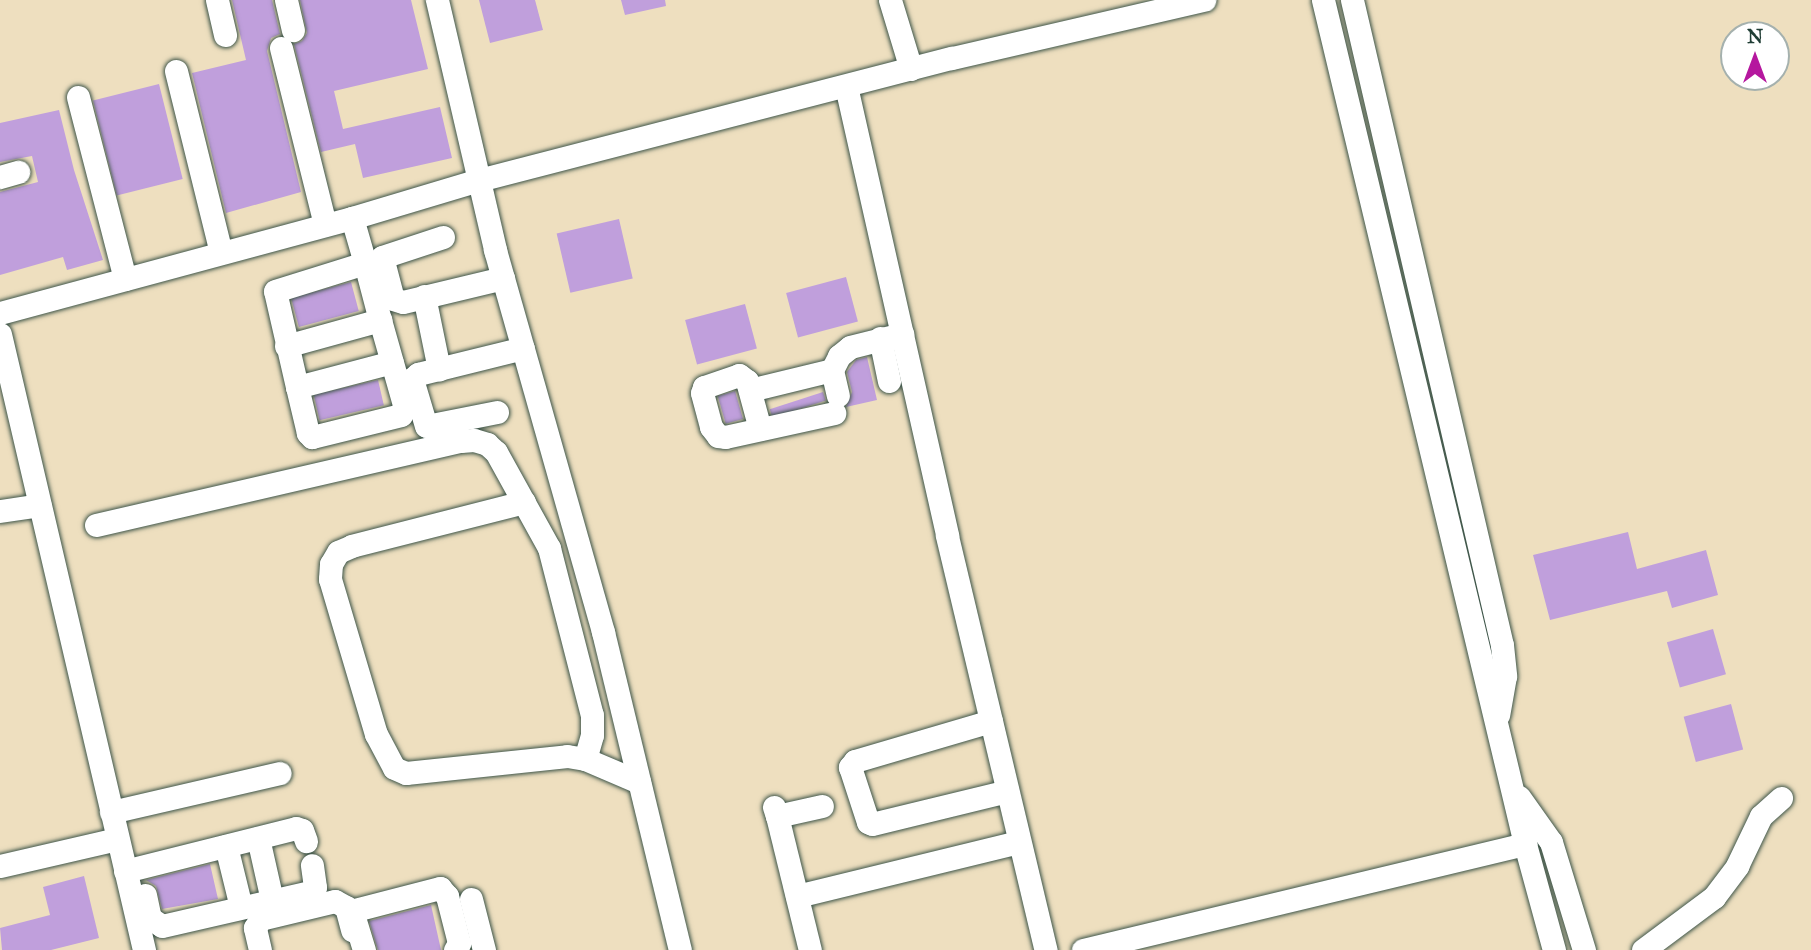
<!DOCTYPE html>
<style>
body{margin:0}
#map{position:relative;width:1811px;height:950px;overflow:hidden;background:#eedfbf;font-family:"IM FELL Great Primer",serif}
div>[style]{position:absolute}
.building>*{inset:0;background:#c09fdc;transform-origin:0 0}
.roads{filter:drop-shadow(0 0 2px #3e5549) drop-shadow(0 0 2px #3e5549)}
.minor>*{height:23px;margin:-11.5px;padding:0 11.5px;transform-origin:11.5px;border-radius:11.5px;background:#fff}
span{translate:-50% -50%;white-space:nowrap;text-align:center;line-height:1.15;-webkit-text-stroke:7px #fff;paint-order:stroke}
.north{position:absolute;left:1720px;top:21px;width:70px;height:70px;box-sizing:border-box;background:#fff;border:2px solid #a5b1ae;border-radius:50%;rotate:0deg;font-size:19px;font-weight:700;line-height:28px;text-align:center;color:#1f3d34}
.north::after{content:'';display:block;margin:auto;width:24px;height:32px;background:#b5179e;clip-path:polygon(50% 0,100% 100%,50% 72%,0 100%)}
</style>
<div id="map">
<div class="building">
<i style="clip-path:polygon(232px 0,272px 0,280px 34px,271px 38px,267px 51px,301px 192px,226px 213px,192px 73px,246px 60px)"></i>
<i style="clip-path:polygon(300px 0,411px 0,428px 69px,334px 91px,343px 129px,440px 107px,452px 158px,363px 178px,355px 144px,321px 152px,294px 44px,302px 41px,307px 33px)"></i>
<i style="clip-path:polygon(479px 0,535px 0,543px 30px,490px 43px)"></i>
<i style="clip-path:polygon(621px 0,665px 0,666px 6px,625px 15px)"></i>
<i style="left:159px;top:84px;width:98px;height:68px;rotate:76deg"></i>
<i style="clip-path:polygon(59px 110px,74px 170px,103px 260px,67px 270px,63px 257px,0 275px,0 192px,38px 182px,32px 156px,0 162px,0 123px)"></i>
<i style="left:619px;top:219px;width:61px;height:64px;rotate:77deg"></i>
<i style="left:846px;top:277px;width:46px;height:62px;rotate:75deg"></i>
<i style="left:351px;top:282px;width:30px;height:62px;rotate:75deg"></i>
<i style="left:745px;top:304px;width:46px;height:62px;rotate:75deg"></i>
<i style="clip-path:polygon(867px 357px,877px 400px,846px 407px,852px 392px,847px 372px,856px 360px)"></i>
<i style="left:378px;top:380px;width:26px;height:66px;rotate:77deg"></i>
<i style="left:735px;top:391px;width:29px;height:18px;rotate:74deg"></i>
<i style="left:823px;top:392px;width:9px;height:56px;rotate:72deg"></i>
<i style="clip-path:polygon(1628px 532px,1637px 569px,1706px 550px,1718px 595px,1672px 608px,1667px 591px,1550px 620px,1533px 555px)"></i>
<i style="left:1713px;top:629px;width:47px;height:48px;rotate:74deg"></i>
<i style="left:1731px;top:704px;width:47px;height:49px;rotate:75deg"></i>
<i style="clip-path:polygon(210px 864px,218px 899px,162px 909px,156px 886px,146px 880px)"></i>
<i style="clip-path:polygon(84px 876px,99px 938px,51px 950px,2px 950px,0 928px,50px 915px,43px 887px)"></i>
<i style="clip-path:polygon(431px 905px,441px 950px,378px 950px,369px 921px)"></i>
</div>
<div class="roads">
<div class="minor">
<i style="left:217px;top:0;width:36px;rotate:77deg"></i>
<i style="left:286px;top:0;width:31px;rotate:77deg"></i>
<i style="left:437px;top:0;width:257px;rotate:76.9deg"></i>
<i style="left:495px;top:250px;width:397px;rotate:74.2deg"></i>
<i style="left:603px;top:632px;width:327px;rotate:76.4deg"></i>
<i style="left:890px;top:0;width:72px;rotate:73.1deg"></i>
<i style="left:1323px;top:0;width:868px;rotate:76.54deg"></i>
<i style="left:1525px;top:844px;width:110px;rotate:74.7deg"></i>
<i style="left:1352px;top:0;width:662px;rotate:76.91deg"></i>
<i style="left:1502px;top:645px;width:31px;rotate:84deg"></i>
<i style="left:1505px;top:676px;width:39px;rotate:100deg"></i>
<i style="left:281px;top:48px;width:182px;rotate:76deg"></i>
<i style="left:176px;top:71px;width:187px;rotate:76.1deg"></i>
<i style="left:846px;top:86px;width:461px;rotate:77.3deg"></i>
<i style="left:947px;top:536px;width:426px;rotate:76.6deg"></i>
<i style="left:78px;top:97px;width:188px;rotate:75.5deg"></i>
<i style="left:0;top:177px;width:19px;rotate:-16deg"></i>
<i style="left:352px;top:218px;width:47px;rotate:73.9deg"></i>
<i style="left:365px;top:263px;width:59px;rotate:75.3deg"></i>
<i style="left:380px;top:320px;width:88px;rotate:74.2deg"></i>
<i style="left:404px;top:405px;width:6px;rotate:99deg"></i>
<i style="left:403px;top:411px;width:4px;rotate:117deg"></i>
<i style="left:401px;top:415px;width:92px;rotate:166.1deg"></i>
<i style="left:312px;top:437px;width:6px;rotate:-135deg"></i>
<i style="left:308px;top:433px;width:47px;rotate:-103.4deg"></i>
<i style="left:297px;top:387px;width:98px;rotate:-102.9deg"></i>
<i style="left:275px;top:291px;width:94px;rotate:-17.3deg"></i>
<i style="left:443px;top:237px;width:64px;rotate:161.8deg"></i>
<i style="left:382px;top:257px;width:43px;rotate:75.3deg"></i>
<i style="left:393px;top:299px;width:10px;rotate:17deg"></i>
<i style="left:403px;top:302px;width:103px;rotate:-13.5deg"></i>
<i style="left:424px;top:296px;width:75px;rotate:78.4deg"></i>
<i style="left:0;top:313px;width:365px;rotate:-15.1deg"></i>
<i style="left:352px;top:218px;width:133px;rotate:-16.7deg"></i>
<i style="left:479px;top:180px;width:488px;rotate:-14.5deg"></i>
<i style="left:952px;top:58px;width:259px;rotate:-13deg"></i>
<i style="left:0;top:334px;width:633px;rotate:76.84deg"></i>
<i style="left:880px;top:338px;width:44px;rotate:78.2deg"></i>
<i style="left:286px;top:346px;width:98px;rotate:-15.5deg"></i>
<i style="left:832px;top:370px;width:26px;rotate:77deg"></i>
<i style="left:297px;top:387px;width:98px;rotate:-14.7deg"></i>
<i style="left:750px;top:390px;width:84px;rotate:-13.7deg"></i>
<i style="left:832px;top:370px;width:16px;rotate:-63deg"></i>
<i style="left:839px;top:356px;width:14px;rotate:-39deg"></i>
<i style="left:850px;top:347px;width:54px;rotate:-14deg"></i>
<i style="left:497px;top:412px;width:72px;rotate:168.8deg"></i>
<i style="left:426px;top:426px;width:49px;rotate:-106.6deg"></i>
<i style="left:412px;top:379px;width:8px;rotate:-40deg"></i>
<i style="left:418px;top:374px;width:108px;rotate:-13.9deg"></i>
<i style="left:760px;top:429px;width:50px;rotate:-105.2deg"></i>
<i style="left:747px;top:381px;width:10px;rotate:-143deg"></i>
<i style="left:739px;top:375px;width:37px;rotate:161deg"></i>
<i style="left:704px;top:387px;width:6px;rotate:108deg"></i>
<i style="left:702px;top:393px;width:35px;rotate:75deg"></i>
<i style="left:711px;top:427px;width:11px;rotate:52deg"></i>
<i style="left:718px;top:436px;width:7px;rotate:8deg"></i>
<i style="left:725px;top:437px;width:112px;rotate:-12.4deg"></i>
<i style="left:524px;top:502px;width:178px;rotate:165.7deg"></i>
<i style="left:352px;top:546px;width:15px;rotate:157deg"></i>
<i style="left:338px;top:552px;width:14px;rotate:120deg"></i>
<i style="left:331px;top:564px;width:15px;rotate:94deg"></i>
<i style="left:330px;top:579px;width:162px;rotate:73.5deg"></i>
<i style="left:376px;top:734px;width:38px;rotate:62deg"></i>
<i style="left:394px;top:768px;width:13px;rotate:23deg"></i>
<i style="left:406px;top:773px;width:162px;rotate:-6deg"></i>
<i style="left:567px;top:756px;width:18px;rotate:9deg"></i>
<i style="left:585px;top:759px;width:59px;rotate:23.1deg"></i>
<i style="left:0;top:511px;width:40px;rotate:-8.5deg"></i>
<i style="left:96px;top:525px;width:375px;rotate:-13deg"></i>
<i style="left:461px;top:441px;width:13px;rotate:-4deg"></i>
<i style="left:474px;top:440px;width:14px;rotate:17deg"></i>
<i style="left:487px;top:444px;width:12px;rotate:42deg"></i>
<i style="left:496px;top:452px;width:110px;rotate:61.1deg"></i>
<i style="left:549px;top:548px;width:172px;rotate:75.6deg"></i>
<i style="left:592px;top:715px;width:20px;rotate:90deg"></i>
<i style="left:592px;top:735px;width:25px;rotate:106deg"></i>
<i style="left:991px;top:721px;width:142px;rotate:163.6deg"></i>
<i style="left:855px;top:761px;width:8px;rotate:130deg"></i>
<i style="left:850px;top:767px;width:58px;rotate:71.9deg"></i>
<i style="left:868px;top:822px;width:4px;rotate:27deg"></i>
<i style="left:872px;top:824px;width:139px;rotate:-13.7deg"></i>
<i style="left:1519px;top:797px;width:55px;rotate:54.6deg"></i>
<i style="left:1551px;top:842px;width:113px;rotate:73deg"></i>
<i style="left:774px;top:807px;width:9px;rotate:72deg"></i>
<i style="left:777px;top:816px;width:46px;rotate:-12.5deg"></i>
<i style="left:111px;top:812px;width:173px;rotate:-13deg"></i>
<i style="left:777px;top:816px;width:138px;rotate:76.2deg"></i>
<i style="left:258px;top:838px;width:64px;rotate:77.3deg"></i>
<i style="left:226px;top:846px;width:63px;rotate:76.2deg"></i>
<i style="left:0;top:866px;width:120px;rotate:-13deg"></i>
<i style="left:125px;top:871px;width:176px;rotate:-14.1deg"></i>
<i style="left:296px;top:828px;width:6px;rotate:18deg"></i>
<i style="left:302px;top:830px;width:12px;rotate:70deg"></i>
<i style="left:145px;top:895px;width:24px;rotate:78deg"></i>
<i style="left:150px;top:918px;width:14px;rotate:34deg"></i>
<i style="left:162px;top:926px;width:152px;rotate:-12.9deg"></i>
<i style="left:310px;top:892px;width:7px;rotate:-45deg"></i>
<i style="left:315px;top:887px;width:22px;rotate:-98deg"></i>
<i style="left:797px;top:896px;width:228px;rotate:-13.7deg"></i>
<i style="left:471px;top:899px;width:53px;rotate:75.7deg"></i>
<i style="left:260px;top:950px;width:23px;rotate:-103deg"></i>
<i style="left:255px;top:928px;width:10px;rotate:-61deg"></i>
<i style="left:260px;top:919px;width:77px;rotate:-13.5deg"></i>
<i style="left:335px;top:901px;width:13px;rotate:29deg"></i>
<i style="left:346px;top:907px;width:24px;rotate:75deg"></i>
<i style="left:364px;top:950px;width:37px;rotate:-107deg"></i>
<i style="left:353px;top:915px;width:5px;rotate:-68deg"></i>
<i style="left:355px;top:910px;width:88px;rotate:-14.5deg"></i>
<i style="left:440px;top:888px;width:11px;rotate:49deg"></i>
<i style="left:447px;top:896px;width:49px;rotate:75.7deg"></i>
<i style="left:459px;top:943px;width:8px;rotate:120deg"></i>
<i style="left:1083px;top:950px;width:455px;rotate:-13.5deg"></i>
<i style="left:1643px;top:950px;width:89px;rotate:-36.7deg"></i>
<i style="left:1714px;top:897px;width:39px;rotate:-53deg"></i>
<i style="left:1737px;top:866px;width:55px;rotate:-64.4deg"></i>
<i style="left:1761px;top:816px;width:27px;rotate:-42deg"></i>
</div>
</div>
<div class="north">N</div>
</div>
